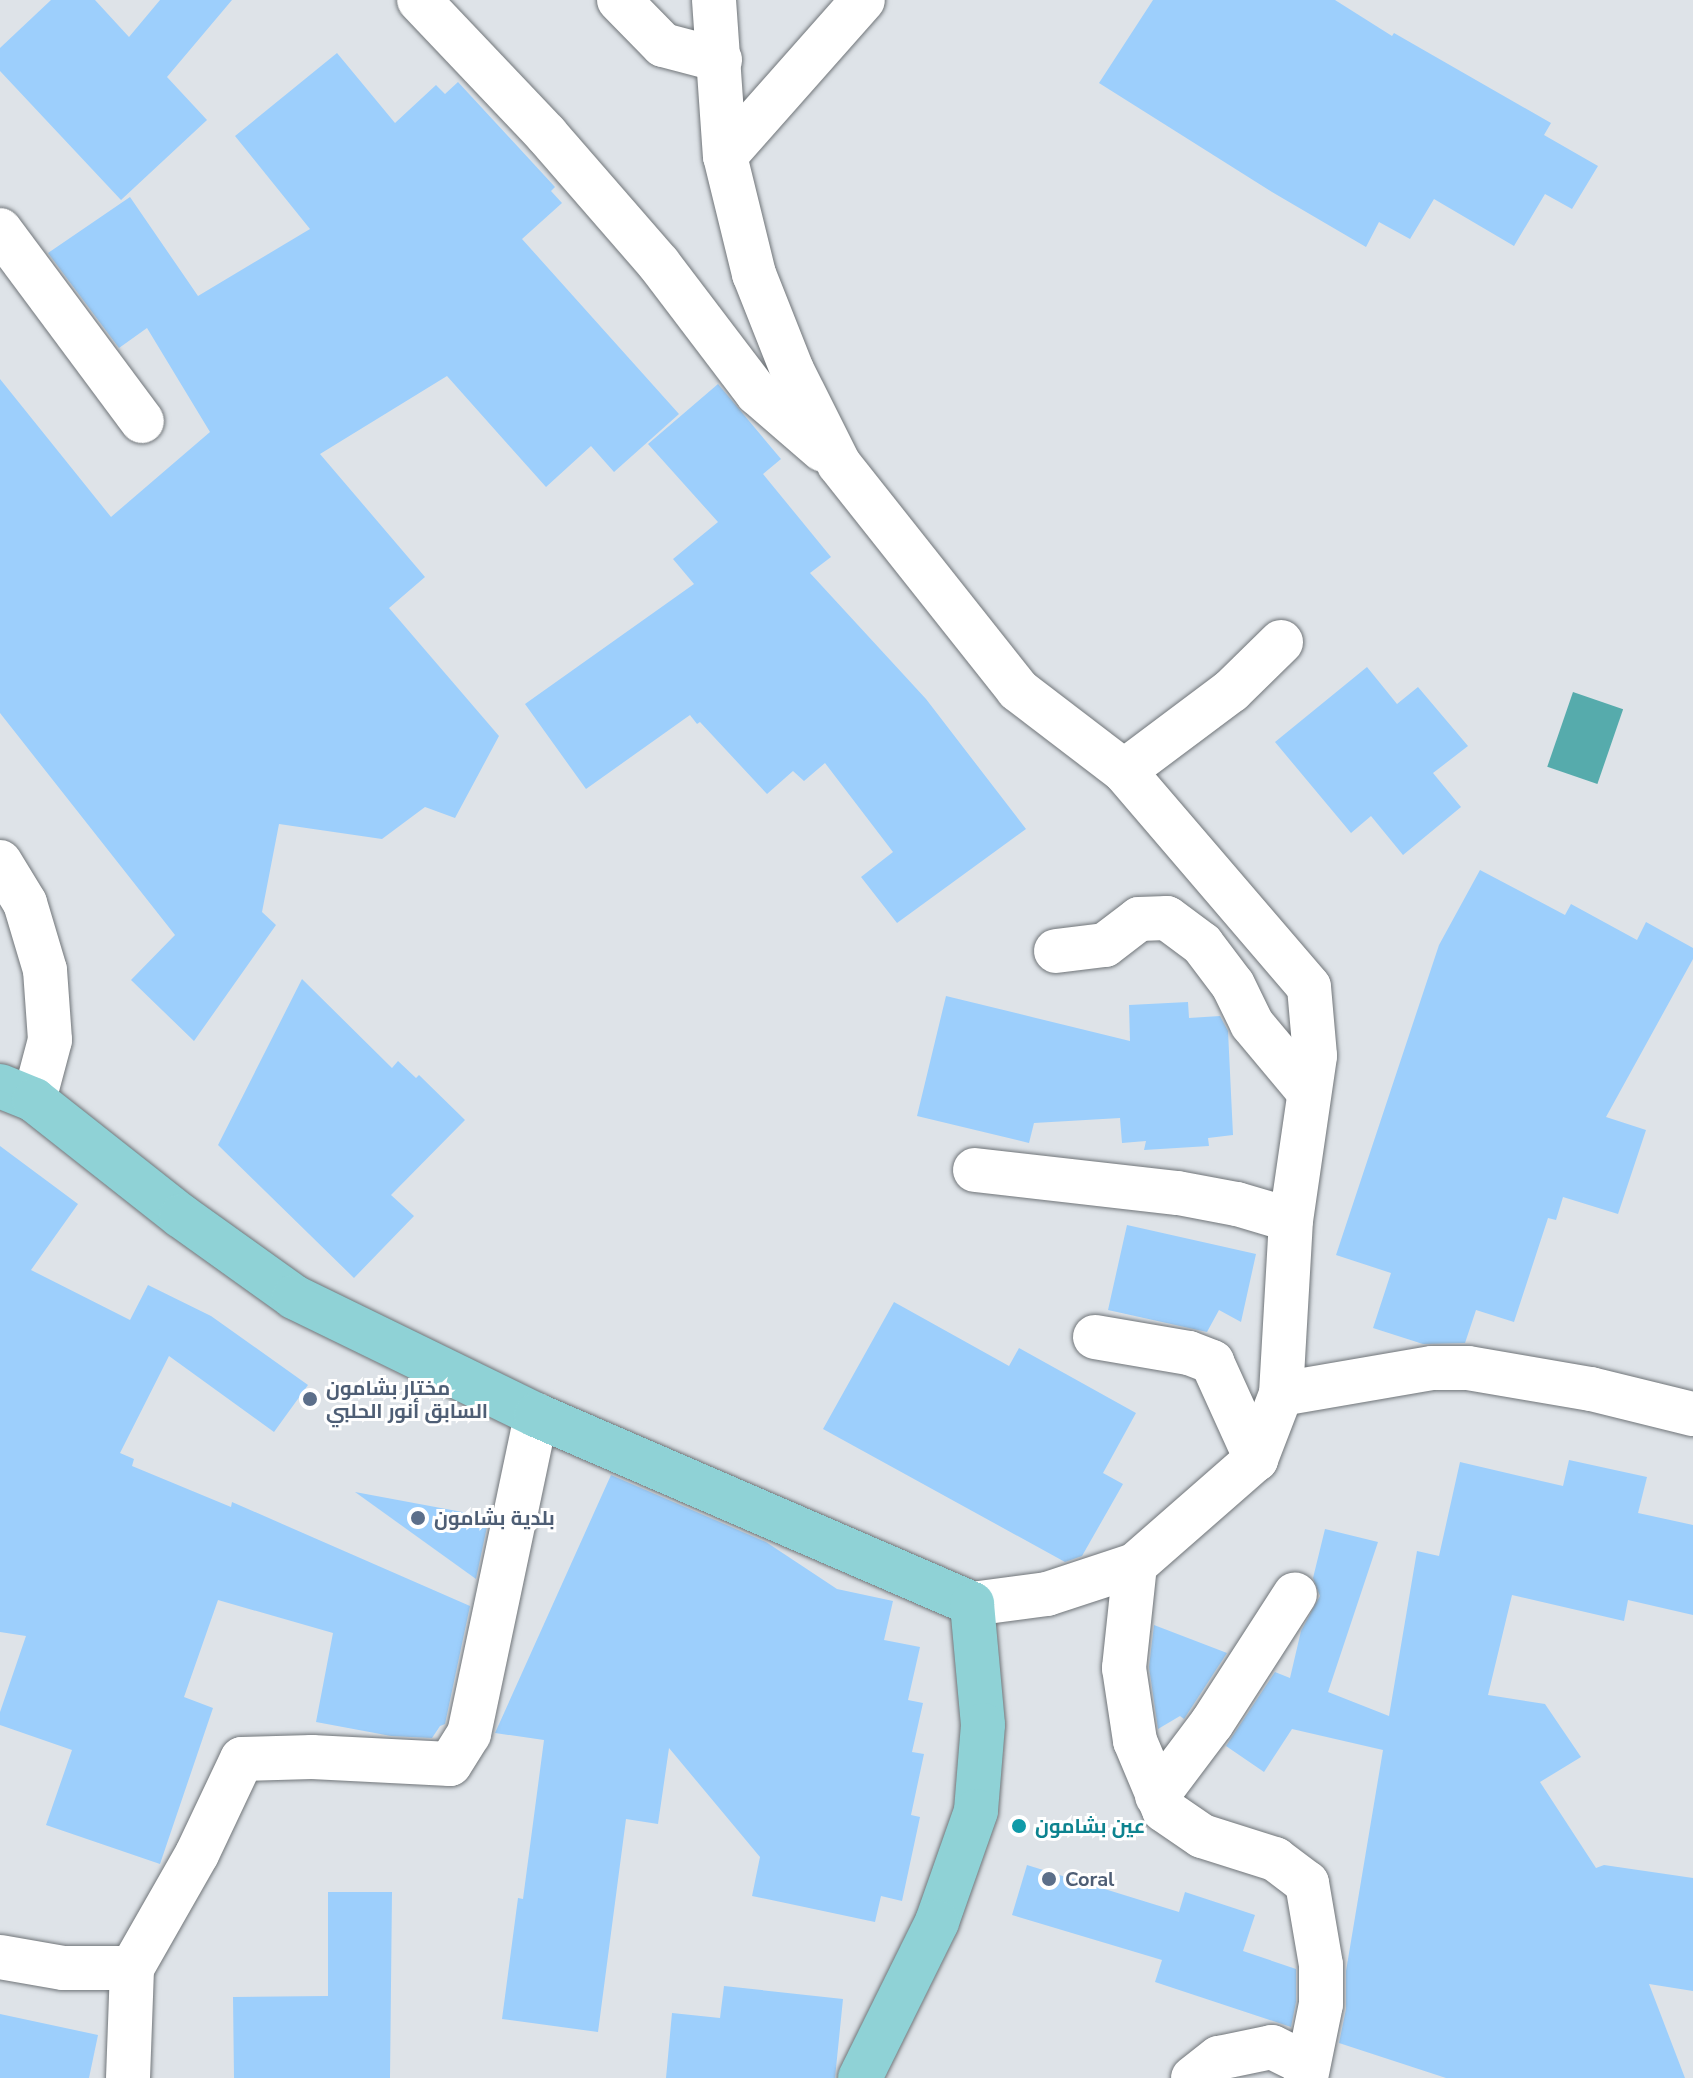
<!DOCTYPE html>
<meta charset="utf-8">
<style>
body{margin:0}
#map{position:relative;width:1693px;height:2078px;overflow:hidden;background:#dee3e8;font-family:"Nunito Sans",Cairo,sans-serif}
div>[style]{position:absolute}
.water>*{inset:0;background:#56abac;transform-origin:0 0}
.building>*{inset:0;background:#9dcffc}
.roads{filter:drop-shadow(0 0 2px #707579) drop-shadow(0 0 2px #707579)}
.minor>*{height:44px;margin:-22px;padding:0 22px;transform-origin:22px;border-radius:22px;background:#fff}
.major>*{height:44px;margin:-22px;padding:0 22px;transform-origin:22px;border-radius:22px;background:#8fd2d6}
.dots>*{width:22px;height:22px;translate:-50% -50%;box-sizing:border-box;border:4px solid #fff;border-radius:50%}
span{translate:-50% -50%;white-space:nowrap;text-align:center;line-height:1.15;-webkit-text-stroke:6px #fff;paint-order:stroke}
.service-label{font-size:20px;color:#4e5e75;font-weight:700}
.left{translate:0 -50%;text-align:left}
.culture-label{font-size:20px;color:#0d838f;font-weight:700}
</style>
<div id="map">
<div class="water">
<i style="left:1573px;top:692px;width:53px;height:79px;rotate:19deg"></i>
</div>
<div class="building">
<i style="clip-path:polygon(51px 0,95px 0,129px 37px,160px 0,232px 0,167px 77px,207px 120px,121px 200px,0 71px,0 48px)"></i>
<i style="clip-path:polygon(1153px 0,1335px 0,1392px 36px,1394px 33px,1551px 123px,1544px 135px,1598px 166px,1572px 209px,1545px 194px,1514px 246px,1434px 199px,1410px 239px,1379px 222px,1366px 247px,1272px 192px,1099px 83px)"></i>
<i style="clip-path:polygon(337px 53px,395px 123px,436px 85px,445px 94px,458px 82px,555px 187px,551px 191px,562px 203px,522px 239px,679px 414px,614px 472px,591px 446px,546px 487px,447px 376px,320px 454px,425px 577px,389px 608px,499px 736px,455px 818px,425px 807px,382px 839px,279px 824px,262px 912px,276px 925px,194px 1041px,131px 980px,175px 935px,0 713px,0 379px,111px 517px,210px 432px,147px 328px,119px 348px,48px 253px,130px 197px,198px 296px,310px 229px,235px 136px)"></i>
<i style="clip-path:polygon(718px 384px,781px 459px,763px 474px,831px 557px,810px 573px,926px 699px,1026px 829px,897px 923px,861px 877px,893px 852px,825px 763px,804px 781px,793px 771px,767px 794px,700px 722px,697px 724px,690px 715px,586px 789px,525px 704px,694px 584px,673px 559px,718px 522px,648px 444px)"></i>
<i style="clip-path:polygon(1367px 667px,1397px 704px,1418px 687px,1468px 746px,1433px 773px,1461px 807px,1403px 855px,1371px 816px,1351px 833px,1275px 742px)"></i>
<i style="clip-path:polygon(1480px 870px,1565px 915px,1571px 904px,1637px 940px,1646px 922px,1693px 948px,1693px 959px,1606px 1117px,1646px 1130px,1618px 1214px,1563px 1197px,1556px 1220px,1548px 1218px,1514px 1322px,1476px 1310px,1465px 1343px,1423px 1344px,1373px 1328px,1391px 1273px,1336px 1255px,1439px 945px)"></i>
<i style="clip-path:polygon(302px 979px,392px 1068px,398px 1061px,416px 1078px,419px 1075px,465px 1120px,391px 1195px,414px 1216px,354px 1278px,218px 1145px)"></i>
<i style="clip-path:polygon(946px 996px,1130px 1041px,1129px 1005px,1188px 1002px,1189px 1018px,1220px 1016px,1228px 1031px,1233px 1135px,1208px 1138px,1209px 1146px,1144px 1150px,1146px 1141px,1122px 1143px,1120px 1118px,1034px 1123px,1029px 1143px,917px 1116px)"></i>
<i style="clip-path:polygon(0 1146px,78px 1204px,31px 1270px,130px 1320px,148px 1285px,211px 1316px,308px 1385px,274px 1432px,169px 1356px,120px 1453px,134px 1459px,132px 1466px,231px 1507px,232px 1502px,470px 1606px,445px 1724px,440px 1726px,432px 1738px,391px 1736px,316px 1722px,333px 1633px,218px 1600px,184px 1697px,213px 1708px,160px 1864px,46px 1825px,72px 1750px,0 1725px,0 1712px,26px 1636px,0 1632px)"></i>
<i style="clip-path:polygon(1127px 1225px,1256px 1254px,1241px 1322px,1219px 1310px,1207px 1332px,1108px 1310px)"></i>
<i style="clip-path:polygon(894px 1302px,1009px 1366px,1019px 1348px,1136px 1413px,1103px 1473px,1123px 1484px,1082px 1556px,1065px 1562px,823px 1429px)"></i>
<i style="clip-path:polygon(1569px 1460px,1647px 1477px,1638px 1513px,1693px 1525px,1693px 1615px,1628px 1600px,1624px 1621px,1512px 1595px,1488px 1695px,1545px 1704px,1581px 1757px,1540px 1782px,1596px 1868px,1604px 1865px,1693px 1878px,1693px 1991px,1649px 1984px,1685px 2078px,1446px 2078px,1339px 2043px,1346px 2009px,1346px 1971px,1383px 1750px,1292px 1729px,1264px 1772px,1226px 1746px,1275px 1672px,1290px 1678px,1301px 1631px,1320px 1596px,1313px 1578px,1325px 1529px,1378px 1542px,1328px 1692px,1389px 1716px,1417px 1551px,1439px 1556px,1460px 1462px,1563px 1486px)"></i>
<i style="clip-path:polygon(611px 1475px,766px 1542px,837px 1589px,893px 1601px,884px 1640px,920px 1647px,908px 1700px,923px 1703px,912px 1752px,924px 1754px,911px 1815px,920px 1817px,902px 1901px,881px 1896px,875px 1922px,752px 1896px,760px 1857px,669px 1748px,658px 1824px,626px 1819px,598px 2032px,502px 2019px,518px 1898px,523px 1899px,544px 1740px,495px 1733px)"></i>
<i style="clip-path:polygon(355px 1492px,489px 1517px,476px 1579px)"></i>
<i style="clip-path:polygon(1154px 1625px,1227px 1653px,1184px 1719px,1180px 1716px,1158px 1729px,1149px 1667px)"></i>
<i style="clip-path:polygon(1027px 1865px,1179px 1912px,1185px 1892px,1255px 1915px,1243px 1951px,1296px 1969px,1296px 2002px,1291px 2027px,1155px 1982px,1162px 1960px,1012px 1915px)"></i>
<i style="clip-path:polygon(328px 1892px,392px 1892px,390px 2078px,234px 2078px,233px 1997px,328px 1996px)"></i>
<i style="clip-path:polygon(724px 1986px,843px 1999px,835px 2078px,666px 2078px,672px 2013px,720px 2018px)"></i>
<i style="clip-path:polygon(0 2014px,98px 2035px,89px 2078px,0 2078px)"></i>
</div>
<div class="roads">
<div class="minor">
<i style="left:419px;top:0;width:185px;rotate:46.5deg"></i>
<i style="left:546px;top:134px;width:172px;rotate:49deg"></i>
<i style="left:659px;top:264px;width:162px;rotate:52.8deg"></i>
<i style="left:757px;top:393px;width:87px;rotate:40.8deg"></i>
<i style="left:619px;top:0;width:63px;rotate:45.6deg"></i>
<i style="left:663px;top:45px;width:59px;rotate:14.7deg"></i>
<i style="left:714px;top:0;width:156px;rotate:86deg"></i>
<i style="left:725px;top:156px;width:122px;rotate:76.2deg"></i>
<i style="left:754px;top:274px;width:103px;rotate:68.4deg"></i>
<i style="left:792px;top:370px;width:105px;rotate:63.4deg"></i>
<i style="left:839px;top:464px;width:288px;rotate:51.6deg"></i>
<i style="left:1018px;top:690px;width:133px;rotate:37.4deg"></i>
<i style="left:1124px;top:771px;width:284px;rotate:49.4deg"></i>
<i style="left:1309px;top:987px;width:69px;rotate:85deg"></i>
<i style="left:1315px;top:1056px;width:166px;rotate:98.3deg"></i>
<i style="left:1291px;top:1220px;width:174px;rotate:93.3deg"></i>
<i style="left:1281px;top:1394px;width:70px;rotate:111deg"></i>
<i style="left:1256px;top:1459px;width:161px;rotate:138.8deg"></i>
<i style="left:1135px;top:1565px;width:93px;rotate:161.8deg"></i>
<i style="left:1047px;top:1594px;width:76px;rotate:172.4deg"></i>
<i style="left:725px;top:156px;width:208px;rotate:-48.5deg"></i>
<i style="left:0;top:230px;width:238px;rotate:53.4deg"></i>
<i style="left:1124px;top:771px;width:134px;rotate:-36.8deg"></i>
<i style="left:1231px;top:691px;width:70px;rotate:-44.4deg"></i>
<i style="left:0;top:862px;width:48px;rotate:58.6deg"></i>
<i style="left:25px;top:903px;width:70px;rotate:73.4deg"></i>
<i style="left:45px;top:970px;width:70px;rotate:85.9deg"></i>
<i style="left:50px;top:1040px;width:62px;rotate:104.9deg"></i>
<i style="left:1056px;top:951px;width:49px;rotate:-7deg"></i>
<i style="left:1105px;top:945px;width:43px;rotate:-37.4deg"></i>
<i style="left:1139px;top:919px;width:28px;rotate:-2deg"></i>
<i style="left:1167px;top:918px;width:44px;rotate:36.6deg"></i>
<i style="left:1202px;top:944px;width:51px;rotate:52.9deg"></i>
<i style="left:1233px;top:985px;width:43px;rotate:64deg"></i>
<i style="left:1252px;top:1024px;width:87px;rotate:50.1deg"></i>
<i style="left:975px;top:1170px;width:204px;rotate:6.5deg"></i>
<i style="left:1178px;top:1193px;width:60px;rotate:10.6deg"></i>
<i style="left:1237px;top:1204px;width:56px;rotate:16.5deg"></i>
<i style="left:1095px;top:1337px;width:95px;rotate:9.7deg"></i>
<i style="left:1189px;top:1353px;width:25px;rotate:21deg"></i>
<i style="left:1212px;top:1362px;width:107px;rotate:65.6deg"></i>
<i style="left:1281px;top:1394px;width:153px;rotate:-9.8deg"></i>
<i style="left:1432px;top:1368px;width:36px"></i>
<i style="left:1468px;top:1368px;width:125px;rotate:9.7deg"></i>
<i style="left:1591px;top:1389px;width:105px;rotate:13.8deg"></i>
<i style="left:1135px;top:1565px;width:104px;rotate:96.1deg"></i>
<i style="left:1124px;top:1668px;width:74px;rotate:81.4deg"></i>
<i style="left:1135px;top:1741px;width:75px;rotate:67.2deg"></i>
<i style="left:1164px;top:1810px;width:46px;rotate:34.4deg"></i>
<i style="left:1202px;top:1836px;width:77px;rotate:17.5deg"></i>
<i style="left:1275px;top:1859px;width:40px;rotate:37deg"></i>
<i style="left:1307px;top:1883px;width:83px;rotate:80.3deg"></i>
<i style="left:1321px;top:1965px;width:39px;rotate:90deg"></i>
<i style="left:1321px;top:2004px;width:76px;rotate:101.5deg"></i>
<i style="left:1157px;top:1796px;width:91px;rotate:-53deg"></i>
<i style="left:1212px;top:1723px;width:153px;rotate:-57.2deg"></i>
<i style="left:0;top:1957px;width:64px;rotate:9.9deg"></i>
<i style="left:63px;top:1968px;width:69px"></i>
<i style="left:132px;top:1968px;width:131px;rotate:-60.3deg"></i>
<i style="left:197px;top:1854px;width:105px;rotate:-64.7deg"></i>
<i style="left:242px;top:1759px;width:70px;rotate:-1.6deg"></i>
<i style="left:312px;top:1757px;width:138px;rotate:2.9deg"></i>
<i style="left:450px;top:1764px;width:36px;rotate:-58deg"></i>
<i style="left:469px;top:1734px;width:326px;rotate:-78.1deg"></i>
<i style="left:128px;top:2078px;width:110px;rotate:-87.9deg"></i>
<i style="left:1193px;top:2078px;width:33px;rotate:-38deg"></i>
<i style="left:1219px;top:2058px;width:54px;rotate:-11.7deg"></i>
<i style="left:1272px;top:2047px;width:40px;rotate:26.6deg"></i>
</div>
<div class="major">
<i style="left:0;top:1086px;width:37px;rotate:22deg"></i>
<i style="left:34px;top:1100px;width:187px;rotate:38.3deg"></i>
<i style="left:181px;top:1216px;width:139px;rotate:35.6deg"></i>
<i style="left:294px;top:1297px;width:269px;rotate:26deg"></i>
<i style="left:536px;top:1415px;width:475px;rotate:23.4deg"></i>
<i style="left:972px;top:1604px;width:121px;rotate:84.8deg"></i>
<i style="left:983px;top:1725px;width:86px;rotate:94.7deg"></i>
<i style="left:976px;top:1811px;width:118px;rotate:109.4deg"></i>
<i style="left:937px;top:1922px;width:174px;rotate:116.3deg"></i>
</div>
</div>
<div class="dots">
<i style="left:310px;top:1399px;background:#5c6f8a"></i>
<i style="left:418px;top:1518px;background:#5c6f8a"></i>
<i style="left:1019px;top:1826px;background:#0f9aa8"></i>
<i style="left:1049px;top:1879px;background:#5c6f8a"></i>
</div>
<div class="service-label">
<span class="left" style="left:326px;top:1400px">مختار بشامون<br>السابق أنور الحلبي</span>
<span class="left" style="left:434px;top:1518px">بلدية بشامون</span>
<span class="left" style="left:1065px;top:1879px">Coral</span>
</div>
<div class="culture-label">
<span class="left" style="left:1035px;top:1826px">عين بشامون</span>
</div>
</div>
